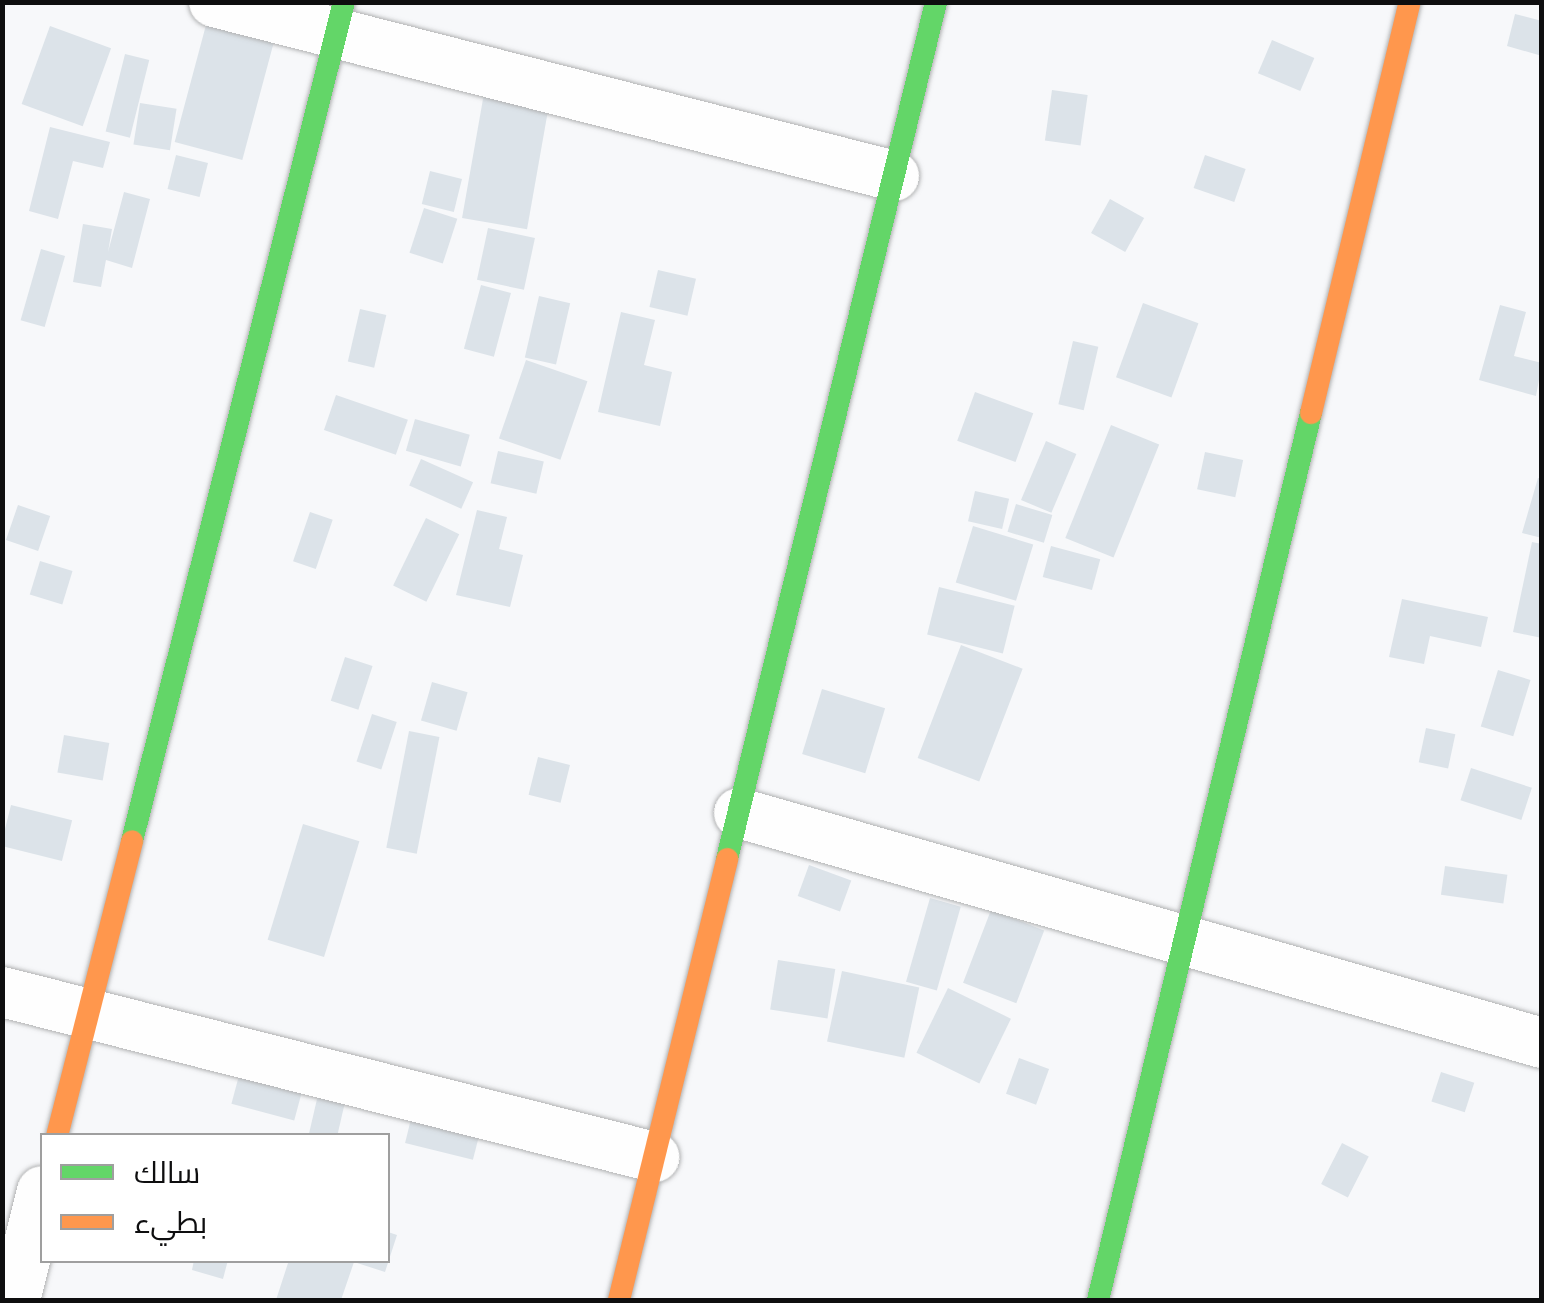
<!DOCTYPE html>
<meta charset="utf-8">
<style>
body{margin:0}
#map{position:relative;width:1544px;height:1303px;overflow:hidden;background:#f7f8fa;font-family:Quicksand,Cairo,sans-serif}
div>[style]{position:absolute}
.building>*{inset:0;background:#dce3e9;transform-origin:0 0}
.roads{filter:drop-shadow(0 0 2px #b1b2b3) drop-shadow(0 0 2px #b1b2b3)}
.street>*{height:50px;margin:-25px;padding:0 25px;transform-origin:25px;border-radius:25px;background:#fefefe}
.fast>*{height:22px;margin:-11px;padding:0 11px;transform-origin:11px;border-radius:11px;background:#63d668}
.slow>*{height:22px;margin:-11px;padding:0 11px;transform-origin:11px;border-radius:11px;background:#ff974d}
span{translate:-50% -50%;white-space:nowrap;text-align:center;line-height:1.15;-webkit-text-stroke:8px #fff;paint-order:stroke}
.frame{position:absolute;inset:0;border:5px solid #0e0e0f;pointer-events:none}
.legend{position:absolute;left:40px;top:1133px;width:350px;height:130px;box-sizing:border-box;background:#fff;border:2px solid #9f9f9f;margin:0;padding:12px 18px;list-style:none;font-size:30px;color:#0e0e0f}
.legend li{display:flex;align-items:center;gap:20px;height:50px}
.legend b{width:50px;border:2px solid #9f9f9f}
</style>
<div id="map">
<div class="building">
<i style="clip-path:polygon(1515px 14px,1542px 21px,1542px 56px,1507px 46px)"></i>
<i style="left:206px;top:25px;width:70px;height:121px;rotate:15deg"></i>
<i style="left:50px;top:26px;width:65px;height:83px;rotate:20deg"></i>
<i style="left:1272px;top:40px;width:46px;height:36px;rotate:23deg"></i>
<i style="left:125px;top:54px;width:25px;height:80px;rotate:14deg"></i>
<i style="left:486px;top:82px;width:66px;height:138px;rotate:10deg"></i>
<i style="left:1052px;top:90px;width:36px;height:51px;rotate:8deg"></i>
<i style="left:140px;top:103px;width:37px;height:42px;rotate:9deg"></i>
<i style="clip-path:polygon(50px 127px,110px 142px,103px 168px,73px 161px,58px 219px,29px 211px)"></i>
<i style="left:176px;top:155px;width:33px;height:35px;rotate:14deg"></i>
<i style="left:1205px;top:155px;width:43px;height:35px;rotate:19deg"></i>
<i style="left:430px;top:171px;width:33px;height:34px;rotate:14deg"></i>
<i style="clip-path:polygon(124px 192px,150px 199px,132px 268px,106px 260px,101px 287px,73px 282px,83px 224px,112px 229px,108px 252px)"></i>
<i style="left:1110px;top:199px;width:39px;height:39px;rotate:29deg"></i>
<i style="left:424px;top:208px;width:35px;height:47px;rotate:18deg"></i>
<i style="left:488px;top:228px;width:48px;height:53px;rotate:12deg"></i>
<i style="left:41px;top:249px;width:25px;height:74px;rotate:16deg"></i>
<i style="left:658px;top:270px;width:39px;height:38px;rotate:13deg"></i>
<i style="left:481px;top:285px;width:31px;height:66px;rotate:15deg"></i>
<i style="left:539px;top:296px;width:32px;height:63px;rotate:13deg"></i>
<i style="left:1143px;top:303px;width:59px;height:79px;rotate:20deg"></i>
<i style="clip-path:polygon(1500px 305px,1526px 312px,1514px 356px,1542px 363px,1536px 396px,1479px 380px)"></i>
<i style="left:360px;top:309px;width:27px;height:54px;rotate:13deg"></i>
<i style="clip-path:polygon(621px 312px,655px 320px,644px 365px,672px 372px,660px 426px,598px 412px)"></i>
<i style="left:1073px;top:341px;width:26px;height:65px;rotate:13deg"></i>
<i style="left:526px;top:360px;width:65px;height:83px;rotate:19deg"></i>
<i style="left:975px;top:392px;width:62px;height:52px;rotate:20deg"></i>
<i style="left:336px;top:395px;width:76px;height:37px;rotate:19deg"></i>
<i style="left:415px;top:419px;width:57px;height:33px;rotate:16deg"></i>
<i style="left:1111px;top:425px;width:52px;height:122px;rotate:22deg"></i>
<i style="left:1046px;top:441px;width:33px;height:64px;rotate:23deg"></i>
<i style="left:498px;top:451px;width:47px;height:33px;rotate:13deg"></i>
<i style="left:1205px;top:452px;width:39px;height:38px;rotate:12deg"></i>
<i style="left:421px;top:459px;width:57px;height:29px;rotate:24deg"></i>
<i style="clip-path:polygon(1538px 478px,1542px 479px,1542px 538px,1522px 533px)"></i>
<i style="left:975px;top:491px;width:35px;height:31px;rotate:13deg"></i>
<i style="left:1016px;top:504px;width:38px;height:29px;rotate:17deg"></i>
<i style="left:18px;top:505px;width:34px;height:37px;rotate:19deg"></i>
<i style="clip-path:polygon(477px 510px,507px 517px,499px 549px,523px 555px,510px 607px,456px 595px)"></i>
<i style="left:310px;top:512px;width:24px;height:52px;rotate:19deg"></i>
<i style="left:426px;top:518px;width:37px;height:75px;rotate:26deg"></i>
<i style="left:973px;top:526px;width:63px;height:59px;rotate:17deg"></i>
<i style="clip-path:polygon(1532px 542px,1542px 544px,1542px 638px,1513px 632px)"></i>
<i style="left:1051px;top:546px;width:51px;height:32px;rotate:15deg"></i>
<i style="left:40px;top:561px;width:34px;height:35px;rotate:17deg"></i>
<i style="left:939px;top:587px;width:78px;height:49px;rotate:14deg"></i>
<i style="clip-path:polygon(1402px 599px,1488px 617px,1481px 647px,1430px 636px,1424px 664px,1389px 657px)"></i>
<i style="left:961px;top:645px;width:66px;height:121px;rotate:21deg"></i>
<i style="left:345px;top:657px;width:29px;height:46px;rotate:18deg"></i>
<i style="left:1498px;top:670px;width:34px;height:59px;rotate:17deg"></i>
<i style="left:432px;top:682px;width:37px;height:40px;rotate:16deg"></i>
<i style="left:822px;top:689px;width:66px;height:68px;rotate:17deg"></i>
<i style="left:372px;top:714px;width:26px;height:50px;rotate:18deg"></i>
<i style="left:1426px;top:728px;width:30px;height:35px;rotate:12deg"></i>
<i style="left:409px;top:731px;width:31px;height:119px;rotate:11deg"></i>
<i style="left:64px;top:735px;width:46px;height:38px;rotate:10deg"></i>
<i style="left:538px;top:757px;width:33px;height:39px;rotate:14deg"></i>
<i style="left:1471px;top:768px;width:64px;height:34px;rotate:18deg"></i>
<i style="left:11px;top:805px;width:63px;height:42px;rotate:14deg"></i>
<i style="left:303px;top:824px;width:59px;height:121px;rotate:17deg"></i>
<i style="left:809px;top:865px;width:45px;height:33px;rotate:20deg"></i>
<i style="left:1445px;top:866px;width:63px;height:29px;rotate:8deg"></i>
<i style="left:930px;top:898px;width:32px;height:87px;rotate:16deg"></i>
<i style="left:991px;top:910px;width:57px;height:78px;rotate:21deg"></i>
<i style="left:778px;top:960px;width:58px;height:50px;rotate:9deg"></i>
<i style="left:842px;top:971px;width:79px;height:72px;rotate:12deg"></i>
<i style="left:948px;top:988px;width:70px;height:72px;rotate:26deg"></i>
<i style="left:1019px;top:1058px;width:32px;height:38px;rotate:20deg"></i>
<i style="left:241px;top:1068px;width:65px;height:37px;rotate:15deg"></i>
<i style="left:1441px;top:1072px;width:35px;height:31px;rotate:18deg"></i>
<i style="left:320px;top:1086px;width:28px;height:51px;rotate:13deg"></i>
<i style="left:414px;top:1107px;width:70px;height:37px;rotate:14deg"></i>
<i style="left:1342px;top:1143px;width:30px;height:46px;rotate:27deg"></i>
<i style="clip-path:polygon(388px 1232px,397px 1235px,385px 1272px,354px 1262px,341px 1300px,276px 1300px,289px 1260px,388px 1260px)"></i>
<i style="clip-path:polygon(194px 1260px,228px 1260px,223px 1279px,192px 1270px)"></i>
</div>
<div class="roads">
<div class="street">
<i style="left:214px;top:2px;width:702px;rotate:14.35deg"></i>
<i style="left:739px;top:813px;width:835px;rotate:15.98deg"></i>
<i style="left:2px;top:992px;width:673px;rotate:14.2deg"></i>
<i style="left:15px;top:1300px;width:112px;rotate:-76.1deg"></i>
</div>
<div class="fast">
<i style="left:132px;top:841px;width:865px;rotate:-75.82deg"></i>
<i style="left:727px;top:859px;width:882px;rotate:-76.29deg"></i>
<i style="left:1098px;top:1300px;width:912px;rotate:-76.5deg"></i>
</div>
<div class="slow">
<i style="left:1311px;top:413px;width:423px;rotate:-76.5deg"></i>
<i style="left:57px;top:1136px;width:304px;rotate:-75.7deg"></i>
<i style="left:619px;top:1300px;width:454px;rotate:-76.2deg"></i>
</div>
</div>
<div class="frame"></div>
<ul class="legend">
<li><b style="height:12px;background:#63d668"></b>سالك</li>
<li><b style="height:12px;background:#ff974d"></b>بطيء</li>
</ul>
</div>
